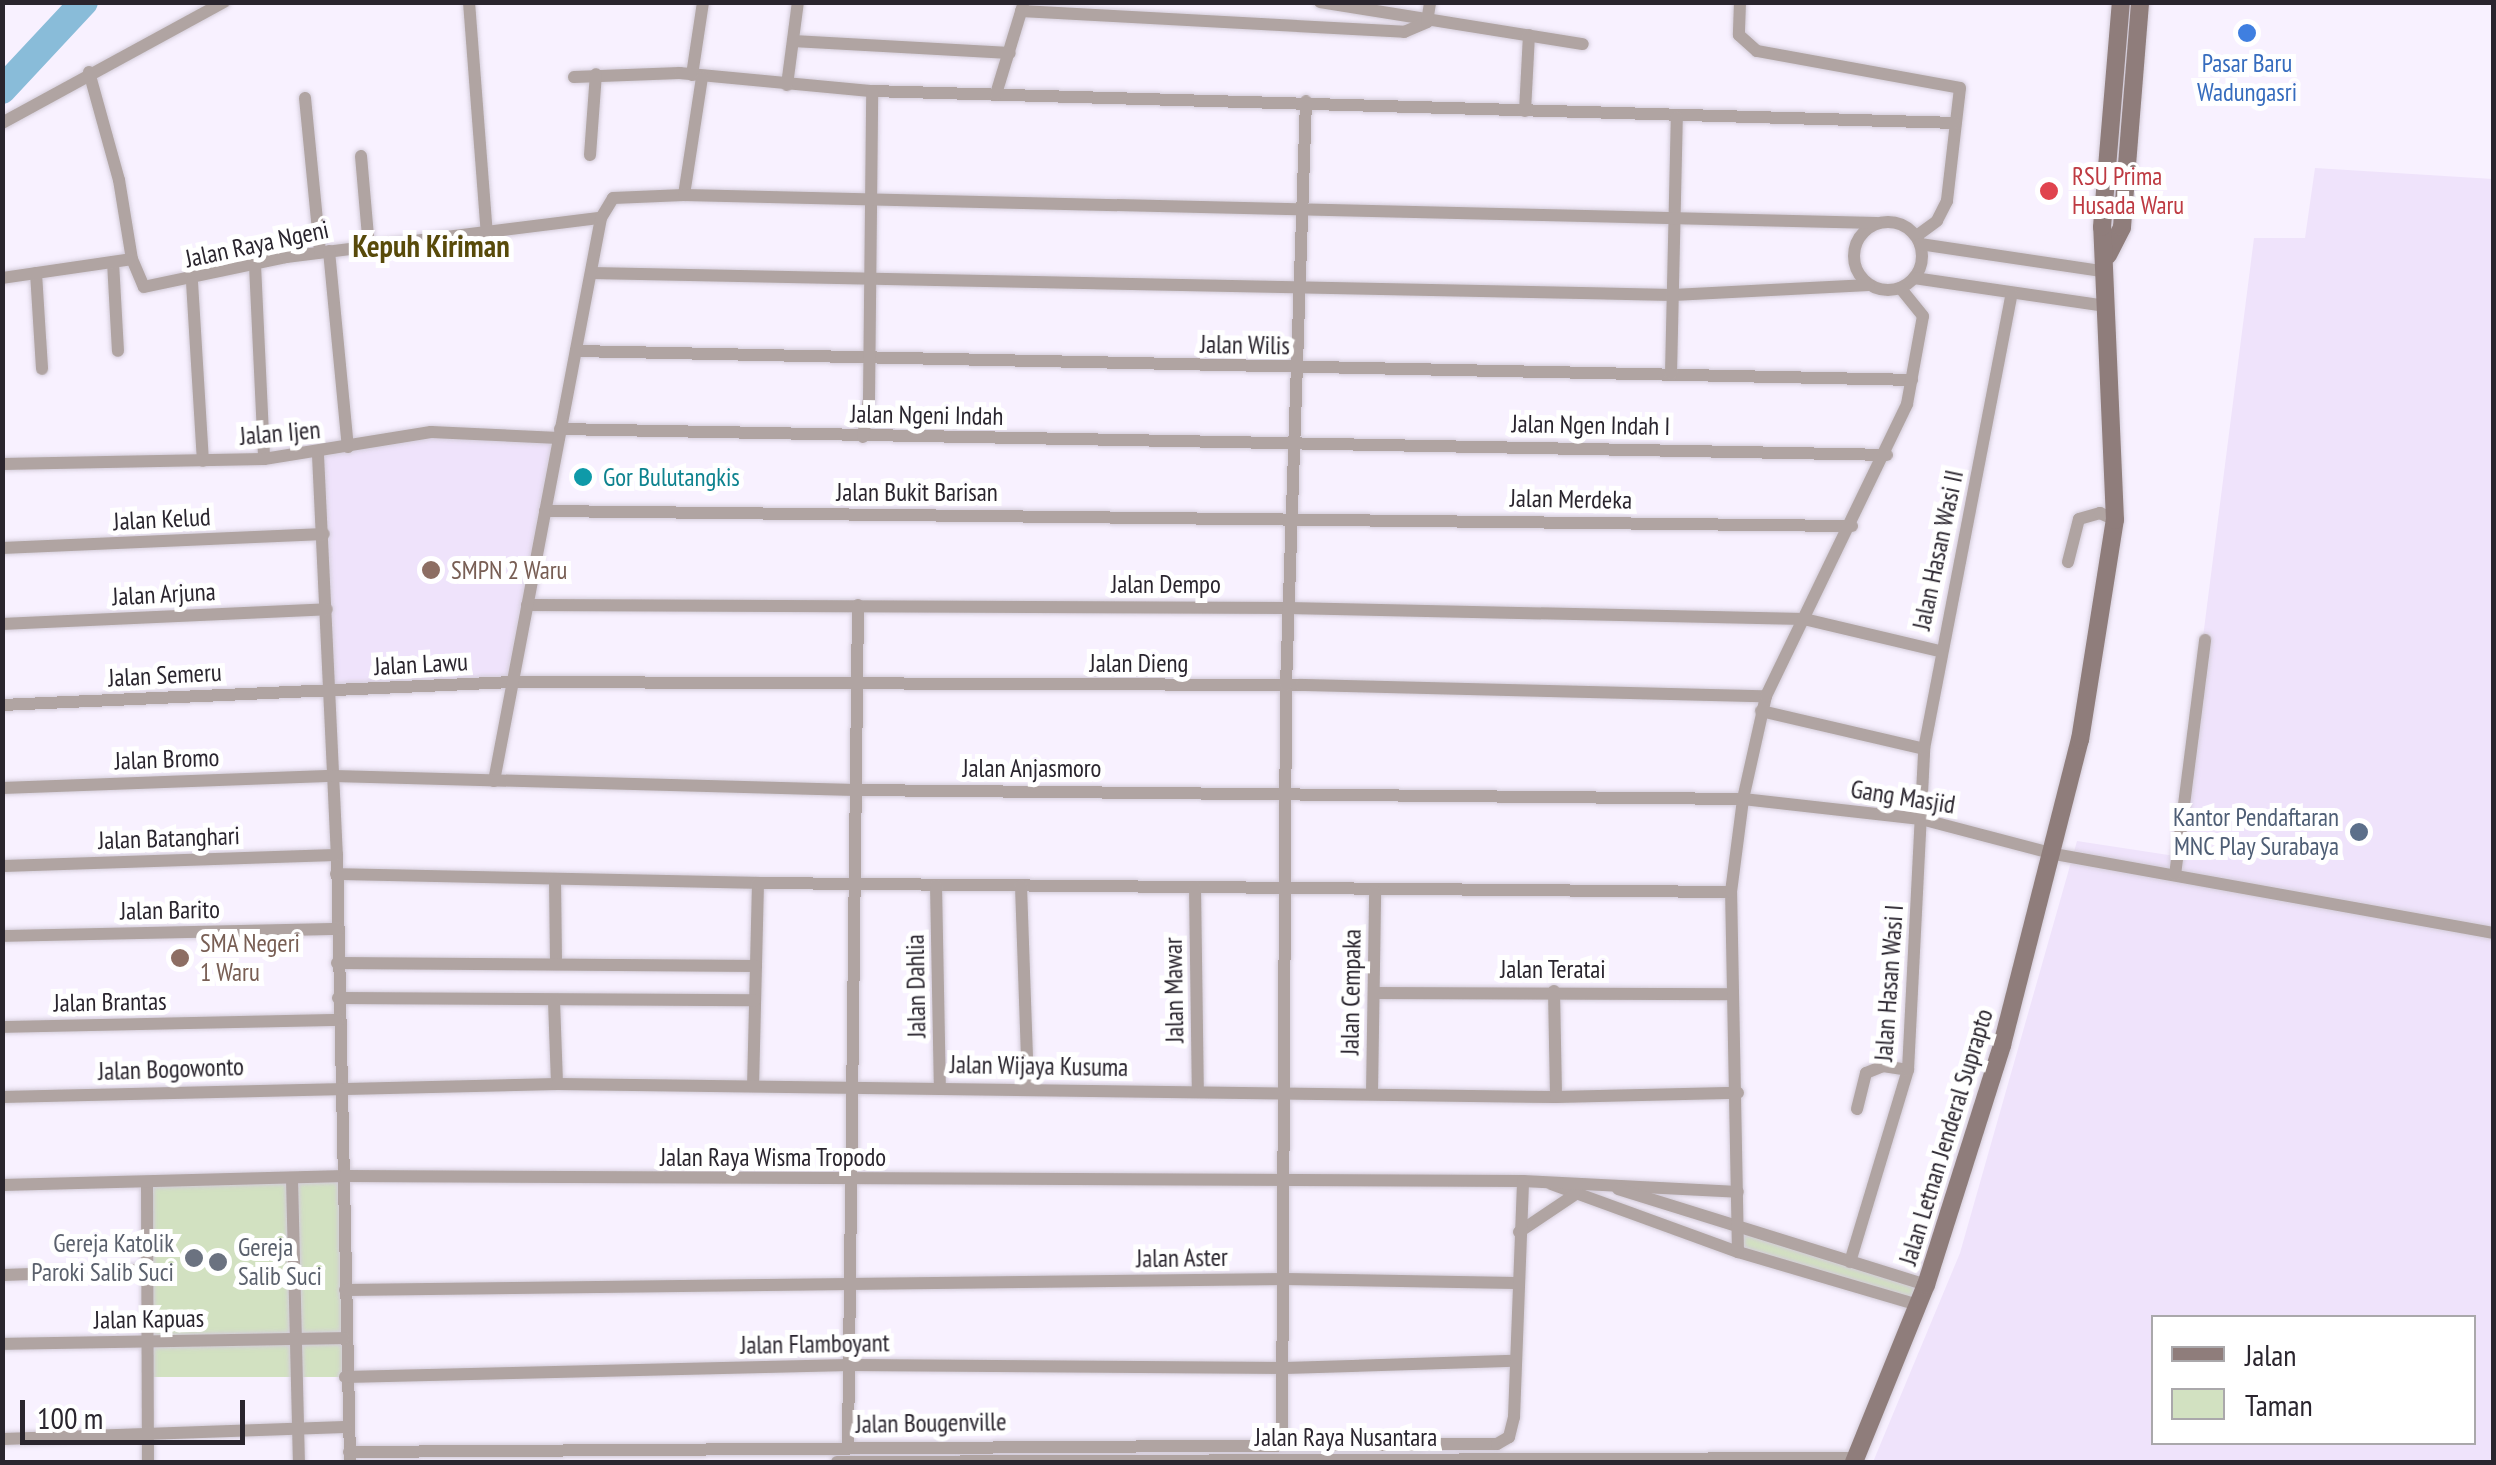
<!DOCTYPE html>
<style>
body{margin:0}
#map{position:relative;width:2496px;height:1465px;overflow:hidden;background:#f8f1ff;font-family:"PT Sans Narrow",sans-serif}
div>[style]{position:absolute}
.built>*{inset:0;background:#efe3fb}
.green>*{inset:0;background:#d2e1c1;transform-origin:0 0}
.river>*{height:28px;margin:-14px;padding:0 14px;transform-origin:14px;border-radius:14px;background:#89bcd9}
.roads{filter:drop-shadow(0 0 2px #d3ccd9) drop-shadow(0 0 2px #d3ccd9)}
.minor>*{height:12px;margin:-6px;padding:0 6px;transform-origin:6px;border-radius:6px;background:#b0a4a2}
.minor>.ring{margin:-6px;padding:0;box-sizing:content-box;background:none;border:12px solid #b0a4a2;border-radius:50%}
.secondary>*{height:18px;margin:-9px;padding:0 9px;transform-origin:9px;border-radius:9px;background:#8f7d7b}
.dots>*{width:28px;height:28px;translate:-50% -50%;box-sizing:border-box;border:5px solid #fff;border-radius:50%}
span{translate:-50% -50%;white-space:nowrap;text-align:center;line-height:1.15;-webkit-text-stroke:10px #fff;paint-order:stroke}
.shop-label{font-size:25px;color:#366cbe}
.health-label{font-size:25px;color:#be3a42}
.left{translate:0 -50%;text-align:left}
.street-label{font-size:25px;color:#2a252e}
.culture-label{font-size:25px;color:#0d838f}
.education-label{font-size:25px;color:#785e54}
.service-label{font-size:25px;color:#4e5e75}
.right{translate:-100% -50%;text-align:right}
.worship-label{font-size:25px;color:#5b616d}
.quarter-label{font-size:30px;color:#584a0a;font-weight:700}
.frame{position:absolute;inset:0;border:5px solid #2a252e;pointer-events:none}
.legend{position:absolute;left:2151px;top:1315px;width:325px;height:130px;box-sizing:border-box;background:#fff;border:2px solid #aaa8ab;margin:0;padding:12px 18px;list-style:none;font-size:30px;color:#2a252e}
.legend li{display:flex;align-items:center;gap:20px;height:50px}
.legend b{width:50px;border:2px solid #aaa8ab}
.scale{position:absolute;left:20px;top:1400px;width:225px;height:45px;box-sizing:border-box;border:5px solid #2a252e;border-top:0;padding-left:12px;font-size:30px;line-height:35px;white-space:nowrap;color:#2a252e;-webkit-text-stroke:8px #fff;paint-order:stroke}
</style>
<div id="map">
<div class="built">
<i style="clip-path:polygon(evenodd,2315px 168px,2493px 179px,2493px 1462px,1873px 1462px,1960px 1253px,2077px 841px,2175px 856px,2254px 238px,2305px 238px,2315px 168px,2154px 1318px,2474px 1318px,2474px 1442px,2154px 1442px,2154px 1318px)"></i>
<i style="clip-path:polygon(399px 437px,564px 443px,510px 681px,332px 691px,322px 457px)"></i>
</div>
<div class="green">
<i style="left:345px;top:1176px;width:201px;height:198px;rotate:90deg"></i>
<i style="left:1736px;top:1229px;width:196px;height:23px;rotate:16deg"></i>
</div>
<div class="river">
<i style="left:2px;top:90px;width:120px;rotate:-47deg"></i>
</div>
<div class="roads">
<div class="minor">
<i style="left:469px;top:2px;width:233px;rotate:85.6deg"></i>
<i style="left:1320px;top:2px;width:266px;rotate:9.1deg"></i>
<i style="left:1740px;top:2px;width:33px;rotate:92deg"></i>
<i style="left:1739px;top:35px;width:24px;rotate:42deg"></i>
<i style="left:1757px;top:51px;width:206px;rotate:10.3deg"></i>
<i style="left:1960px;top:88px;width:114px;rotate:96.6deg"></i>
<i style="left:1947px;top:201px;width:22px;rotate:117deg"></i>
<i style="left:1937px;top:221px;width:26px;rotate:144deg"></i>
<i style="left:1021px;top:11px;width:384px;rotate:3.1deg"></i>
<i style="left:1404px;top:32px;width:25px;rotate:-23deg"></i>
<i style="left:1427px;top:22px;width:20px;rotate:-81deg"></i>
<i style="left:793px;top:41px;width:217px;rotate:3.2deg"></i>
<i style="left:89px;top:72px;width:112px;rotate:74.5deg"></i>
<i style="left:119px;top:180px;width:80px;rotate:80.7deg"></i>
<i style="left:132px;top:259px;width:30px;rotate:67deg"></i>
<i style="left:144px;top:287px;width:145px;rotate:-11.9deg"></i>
<i style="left:286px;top:257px;width:317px;rotate:-7.1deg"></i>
<i style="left:692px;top:75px;width:74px;rotate:-81.4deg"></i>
<i style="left:574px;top:77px;width:106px;rotate:-2.2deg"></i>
<i style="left:680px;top:73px;width:193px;rotate:5.4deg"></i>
<i style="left:872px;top:91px;width:1083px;rotate:1.69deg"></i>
<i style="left:787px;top:85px;width:84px;rotate:-82.5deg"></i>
<i style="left:996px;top:94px;width:93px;rotate:-73.1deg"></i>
<i style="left:305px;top:98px;width:155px;rotate:84.4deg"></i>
<i style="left:1525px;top:111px;width:76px;rotate:-87deg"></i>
<i style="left:2px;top:123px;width:253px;rotate:-28.6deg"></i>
<i style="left:590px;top:155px;width:81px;rotate:-85.8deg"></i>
<i style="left:361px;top:156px;width:91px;rotate:85deg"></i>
<i style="left:684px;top:195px;width:119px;rotate:-81.3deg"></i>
<i class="ring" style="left:1854px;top:222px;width:56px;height:56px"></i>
<i style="left:1920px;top:244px;width:189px;rotate:8.5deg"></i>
<i style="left:329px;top:251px;width:197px;rotate:84.5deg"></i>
<i style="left:113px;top:262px;width:89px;rotate:86.8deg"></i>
<i style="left:255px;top:265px;width:194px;rotate:87.3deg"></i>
<i style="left:36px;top:273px;width:96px;rotate:86.4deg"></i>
<i style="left:591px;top:273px;width:1082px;rotate:1.16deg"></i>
<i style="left:1673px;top:295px;width:196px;rotate:-2.9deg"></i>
<i style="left:2px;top:278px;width:131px;rotate:-8.3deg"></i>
<i style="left:1914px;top:278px;width:194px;rotate:8.3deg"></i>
<i style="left:192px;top:282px;width:179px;rotate:86.5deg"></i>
<i style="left:576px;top:351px;width:1336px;rotate:1.24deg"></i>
<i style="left:1671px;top:374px;width:257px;rotate:-88.7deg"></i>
<i style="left:560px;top:429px;width:1327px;rotate:1.12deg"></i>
<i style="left:863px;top:437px;width:38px;rotate:-81deg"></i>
<i style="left:869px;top:399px;width:308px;rotate:-89.4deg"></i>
<i style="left:318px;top:455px;width:400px;rotate:87.3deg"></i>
<i style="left:337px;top:855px;width:607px;rotate:88.77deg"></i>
<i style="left:2px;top:464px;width:262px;rotate:-1.1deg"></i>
<i style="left:264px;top:459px;width:169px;rotate:-9.2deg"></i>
<i style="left:431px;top:432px;width:128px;rotate:2.7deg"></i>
<i style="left:545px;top:511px;width:1307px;rotate:0.66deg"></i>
<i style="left:2px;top:548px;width:322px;rotate:-2.5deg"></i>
<i style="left:2068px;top:562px;width:44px;rotate:-75.7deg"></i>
<i style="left:2079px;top:519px;width:22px;rotate:-16deg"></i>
<i style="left:2100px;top:513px;width:17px;rotate:25deg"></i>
<i style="left:527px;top:605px;width:761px;rotate:0.23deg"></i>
<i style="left:1288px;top:608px;width:516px;rotate:1.22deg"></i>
<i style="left:1804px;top:619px;width:139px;rotate:13.3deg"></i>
<i style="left:2px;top:624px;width:325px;rotate:-2.6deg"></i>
<i style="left:2px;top:705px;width:512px;rotate:-2.58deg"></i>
<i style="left:513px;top:682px;width:788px;rotate:0.22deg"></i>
<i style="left:1301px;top:685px;width:465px;rotate:1.4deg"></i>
<i style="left:1761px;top:711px;width:167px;rotate:13.1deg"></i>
<i style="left:494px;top:781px;width:573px;rotate:-79.24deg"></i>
<i style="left:601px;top:218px;width:23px;rotate:-59deg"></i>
<i style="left:613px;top:198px;width:71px;rotate:-2.4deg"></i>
<i style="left:684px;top:195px;width:1193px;rotate:1.34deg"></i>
<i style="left:2px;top:788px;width:332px;rotate:-2.1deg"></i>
<i style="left:334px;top:776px;width:521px;rotate:1.54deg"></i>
<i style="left:855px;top:790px;width:888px;rotate:0.58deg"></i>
<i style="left:1743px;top:799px;width:179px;rotate:6.4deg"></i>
<i style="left:1921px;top:819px;width:138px;rotate:14.7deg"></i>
<i style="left:2054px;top:854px;width:447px;rotate:10.2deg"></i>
<i style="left:2px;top:866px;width:335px;rotate:-1.9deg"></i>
<i style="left:336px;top:874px;width:422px;rotate:1.2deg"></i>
<i style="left:758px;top:883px;width:203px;rotate:91.4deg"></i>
<i style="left:2175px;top:875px;width:237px;rotate:-82.7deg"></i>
<i style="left:555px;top:879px;width:85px;rotate:89.3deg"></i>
<i style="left:758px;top:883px;width:973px;rotate:0.53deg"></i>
<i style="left:936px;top:885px;width:201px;rotate:88.9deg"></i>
<i style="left:1021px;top:886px;width:202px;rotate:88deg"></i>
<i style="left:1195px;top:887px;width:204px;rotate:89.2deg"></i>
<i style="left:2px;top:936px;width:336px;rotate:-1.2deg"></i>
<i style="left:337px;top:963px;width:419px;rotate:0.4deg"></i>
<i style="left:1554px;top:991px;width:106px;rotate:88.9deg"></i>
<i style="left:1375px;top:993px;width:357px;rotate:0.2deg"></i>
<i style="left:338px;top:998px;width:417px;rotate:0.3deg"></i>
<i style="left:554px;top:1001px;width:83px;rotate:87.9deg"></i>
<i style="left:2px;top:1027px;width:336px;rotate:-1.2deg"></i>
<i style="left:1372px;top:1093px;width:201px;rotate:-89.1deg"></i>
<i style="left:2px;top:1097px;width:555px;rotate:-1.34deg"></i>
<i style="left:557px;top:1084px;width:999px;rotate:0.75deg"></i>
<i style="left:1556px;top:1097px;width:182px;rotate:-1.3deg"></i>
<i style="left:1857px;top:1109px;width:37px;rotate:-76deg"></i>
<i style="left:1866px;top:1073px;width:18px;rotate:-22deg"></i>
<i style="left:1883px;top:1066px;width:25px;rotate:9deg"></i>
<i style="left:292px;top:1179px;width:283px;rotate:88.6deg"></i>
<i style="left:147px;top:1183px;width:279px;rotate:89.8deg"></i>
<i style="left:1551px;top:1184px;width:199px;rotate:20deg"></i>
<i style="left:1738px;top:1252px;width:188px;rotate:16.4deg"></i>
<i style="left:2px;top:1185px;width:343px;rotate:-1.5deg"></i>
<i style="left:345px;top:1176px;width:1178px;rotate:0.24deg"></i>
<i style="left:1523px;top:1181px;width:215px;rotate:2.9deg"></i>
<i style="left:1618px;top:1189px;width:323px;rotate:17.3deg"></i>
<i style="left:1519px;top:1232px;width:66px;rotate:-33.9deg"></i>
<i style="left:1738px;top:1252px;width:360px;rotate:-91.1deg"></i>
<i style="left:1731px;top:892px;width:94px;rotate:-82.6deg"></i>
<i style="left:1743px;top:799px;width:106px;rotate:-77.4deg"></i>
<i style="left:1766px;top:696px;width:324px;rotate:-64.2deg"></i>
<i style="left:1907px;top:404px;width:89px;rotate:-79.7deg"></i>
<i style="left:1923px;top:316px;width:36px;rotate:-129deg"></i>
<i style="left:1850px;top:1262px;width:201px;rotate:-73.2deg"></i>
<i style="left:1908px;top:1070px;width:321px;rotate:-87.1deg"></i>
<i style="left:1924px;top:749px;width:464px;rotate:-79.1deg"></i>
<i style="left:2px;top:1275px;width:143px;rotate:-2deg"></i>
<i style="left:345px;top:1290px;width:940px;rotate:-0.67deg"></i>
<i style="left:1285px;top:1279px;width:231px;rotate:1deg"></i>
<i style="left:2px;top:1344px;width:342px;rotate:-1deg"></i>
<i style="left:345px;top:1377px;width:504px;rotate:-1.36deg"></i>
<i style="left:849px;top:1365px;width:436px;rotate:0.4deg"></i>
<i style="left:1285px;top:1368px;width:229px;rotate:-1.8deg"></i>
<i style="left:2px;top:1439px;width:344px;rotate:-2deg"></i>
<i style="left:1282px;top:1441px;width:756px;rotate:-89.7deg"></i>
<i style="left:1286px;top:685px;width:584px;rotate:-88.04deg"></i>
<i style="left:848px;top:1446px;width:841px;rotate:-89.32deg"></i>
<i style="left:349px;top:1452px;width:1148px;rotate:-0.4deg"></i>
<i style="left:1497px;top:1444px;width:14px;rotate:-30deg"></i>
<i style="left:1509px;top:1437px;width:21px;rotate:-76deg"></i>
<i style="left:1514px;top:1417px;width:236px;rotate:-87.8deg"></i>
<i style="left:837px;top:1462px;width:1018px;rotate:-0.23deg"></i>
</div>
<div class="secondary">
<i style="left:2108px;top:255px;width:31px;rotate:-63deg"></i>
<i style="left:2122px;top:227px;width:226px;rotate:-85.4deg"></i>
<i style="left:1854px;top:1462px;width:191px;rotate:-67.9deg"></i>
<i style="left:1926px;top:1285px;width:252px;rotate:-72.4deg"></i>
<i style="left:2002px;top:1045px;width:315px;rotate:-75.7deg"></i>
<i style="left:2080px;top:740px;width:223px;rotate:-81deg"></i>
<i style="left:2115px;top:520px;width:293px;rotate:-92.5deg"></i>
<i style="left:2102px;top:227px;width:226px;rotate:-85.2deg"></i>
</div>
</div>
<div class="dots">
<i style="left:2247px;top:33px;background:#3f7fe0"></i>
<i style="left:2049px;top:191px;background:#e0444e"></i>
<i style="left:583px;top:477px;background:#0f9aa8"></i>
<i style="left:431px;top:570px;background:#8d6e63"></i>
<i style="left:2359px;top:832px;background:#5c6f8a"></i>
<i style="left:180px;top:958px;background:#8d6e63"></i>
<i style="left:194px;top:1258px;background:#6b7280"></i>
<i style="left:218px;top:1262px;background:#6b7280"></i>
</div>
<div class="shop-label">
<span style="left:2247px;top:78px">Pasar Baru<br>Wadungasri</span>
</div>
<div class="health-label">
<span class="left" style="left:2072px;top:191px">RSU Prima<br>Husada Waru</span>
</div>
<div class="street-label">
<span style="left:257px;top:244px;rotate:-12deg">Jalan Raya Ngeni</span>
<span style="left:1245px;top:345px;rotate:1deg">Jalan Wilis</span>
<span style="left:927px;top:415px;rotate:1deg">Jalan Ngeni Indah</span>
<span style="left:1591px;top:425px;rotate:1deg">Jalan Ngen Indah I</span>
<span style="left:280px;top:433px;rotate:-5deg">Jalan Ijen</span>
<span style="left:917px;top:492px">Jalan Bukit Barisan</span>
<span style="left:1571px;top:499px;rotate:1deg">Jalan Merdeka</span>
<span style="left:162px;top:519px;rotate:-3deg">Jalan Kelud</span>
<span style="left:1938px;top:550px;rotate:-78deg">Jalan Hasan Wasi II</span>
<span style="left:1166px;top:584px">Jalan Dempo</span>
<span style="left:164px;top:594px;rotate:-3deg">Jalan Arjuna</span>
<span style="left:1139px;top:663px">Jalan Dieng</span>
<span style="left:421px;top:664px;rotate:-3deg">Jalan Lawu</span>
<span style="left:165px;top:675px;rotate:-3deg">Jalan Semeru</span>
<span style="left:167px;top:759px;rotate:-2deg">Jalan Bromo</span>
<span style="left:1032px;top:768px">Jalan Anjasmoro</span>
<span style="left:1903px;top:797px;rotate:9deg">Gang Masjid</span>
<span style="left:169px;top:838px;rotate:-2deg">Jalan Batanghari</span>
<span style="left:170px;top:910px;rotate:-1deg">Jalan Barito</span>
<span style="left:1553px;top:969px">Jalan Teratai</span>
<span style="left:1889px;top:983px;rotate:-86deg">Jalan Hasan Wasi I</span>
<span style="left:916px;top:986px;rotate:-91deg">Jalan Dahlia</span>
<span style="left:1174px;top:990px;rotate:-91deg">Jalan Mawar</span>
<span style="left:1351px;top:992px;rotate:-89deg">Jalan Cempaka</span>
<span style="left:110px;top:1002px;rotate:-1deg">Jalan Brantas</span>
<span style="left:1039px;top:1066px;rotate:1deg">Jalan Wijaya Kusuma</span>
<span style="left:171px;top:1069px;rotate:-2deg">Jalan Bogowonto</span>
<span style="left:1946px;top:1137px;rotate:-73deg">Jalan Letnan Jenderal Suprapto</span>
<span style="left:773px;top:1157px">Jalan Raya Wisma Tropodo</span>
<span style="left:1182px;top:1258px;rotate:-1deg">Jalan Aster</span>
<span style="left:149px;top:1319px;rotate:-1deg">Jalan Kapuas</span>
<span style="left:815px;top:1344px;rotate:-1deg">Jalan Flamboyant</span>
<span style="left:931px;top:1423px;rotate:-1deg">Jalan Bougenville</span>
<span style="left:1346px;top:1437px">Jalan Raya Nusantara</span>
</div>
<div class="culture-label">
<span class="left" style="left:603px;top:477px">Gor Bulutangkis</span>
</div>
<div class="education-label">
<span class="left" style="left:451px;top:570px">SMPN 2 Waru</span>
<span class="left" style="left:200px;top:958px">SMA Negeri<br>1 Waru</span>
</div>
<div class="service-label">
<span class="right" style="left:2339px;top:832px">Kantor Pendaftaran<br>MNC Play Surabaya</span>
</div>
<div class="worship-label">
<span class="right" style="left:174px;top:1258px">Gereja Katolik<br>Paroki Salib Suci</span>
<span class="left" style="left:238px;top:1262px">Gereja<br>Salib Suci</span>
</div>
<div class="quarter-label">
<span style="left:431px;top:246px">Kepuh Kiriman</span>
</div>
<div class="frame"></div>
<ul class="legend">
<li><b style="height:12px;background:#8f7d7b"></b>Jalan</li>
<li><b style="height:28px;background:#d2e1c1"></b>Taman</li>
</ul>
<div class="scale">100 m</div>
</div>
